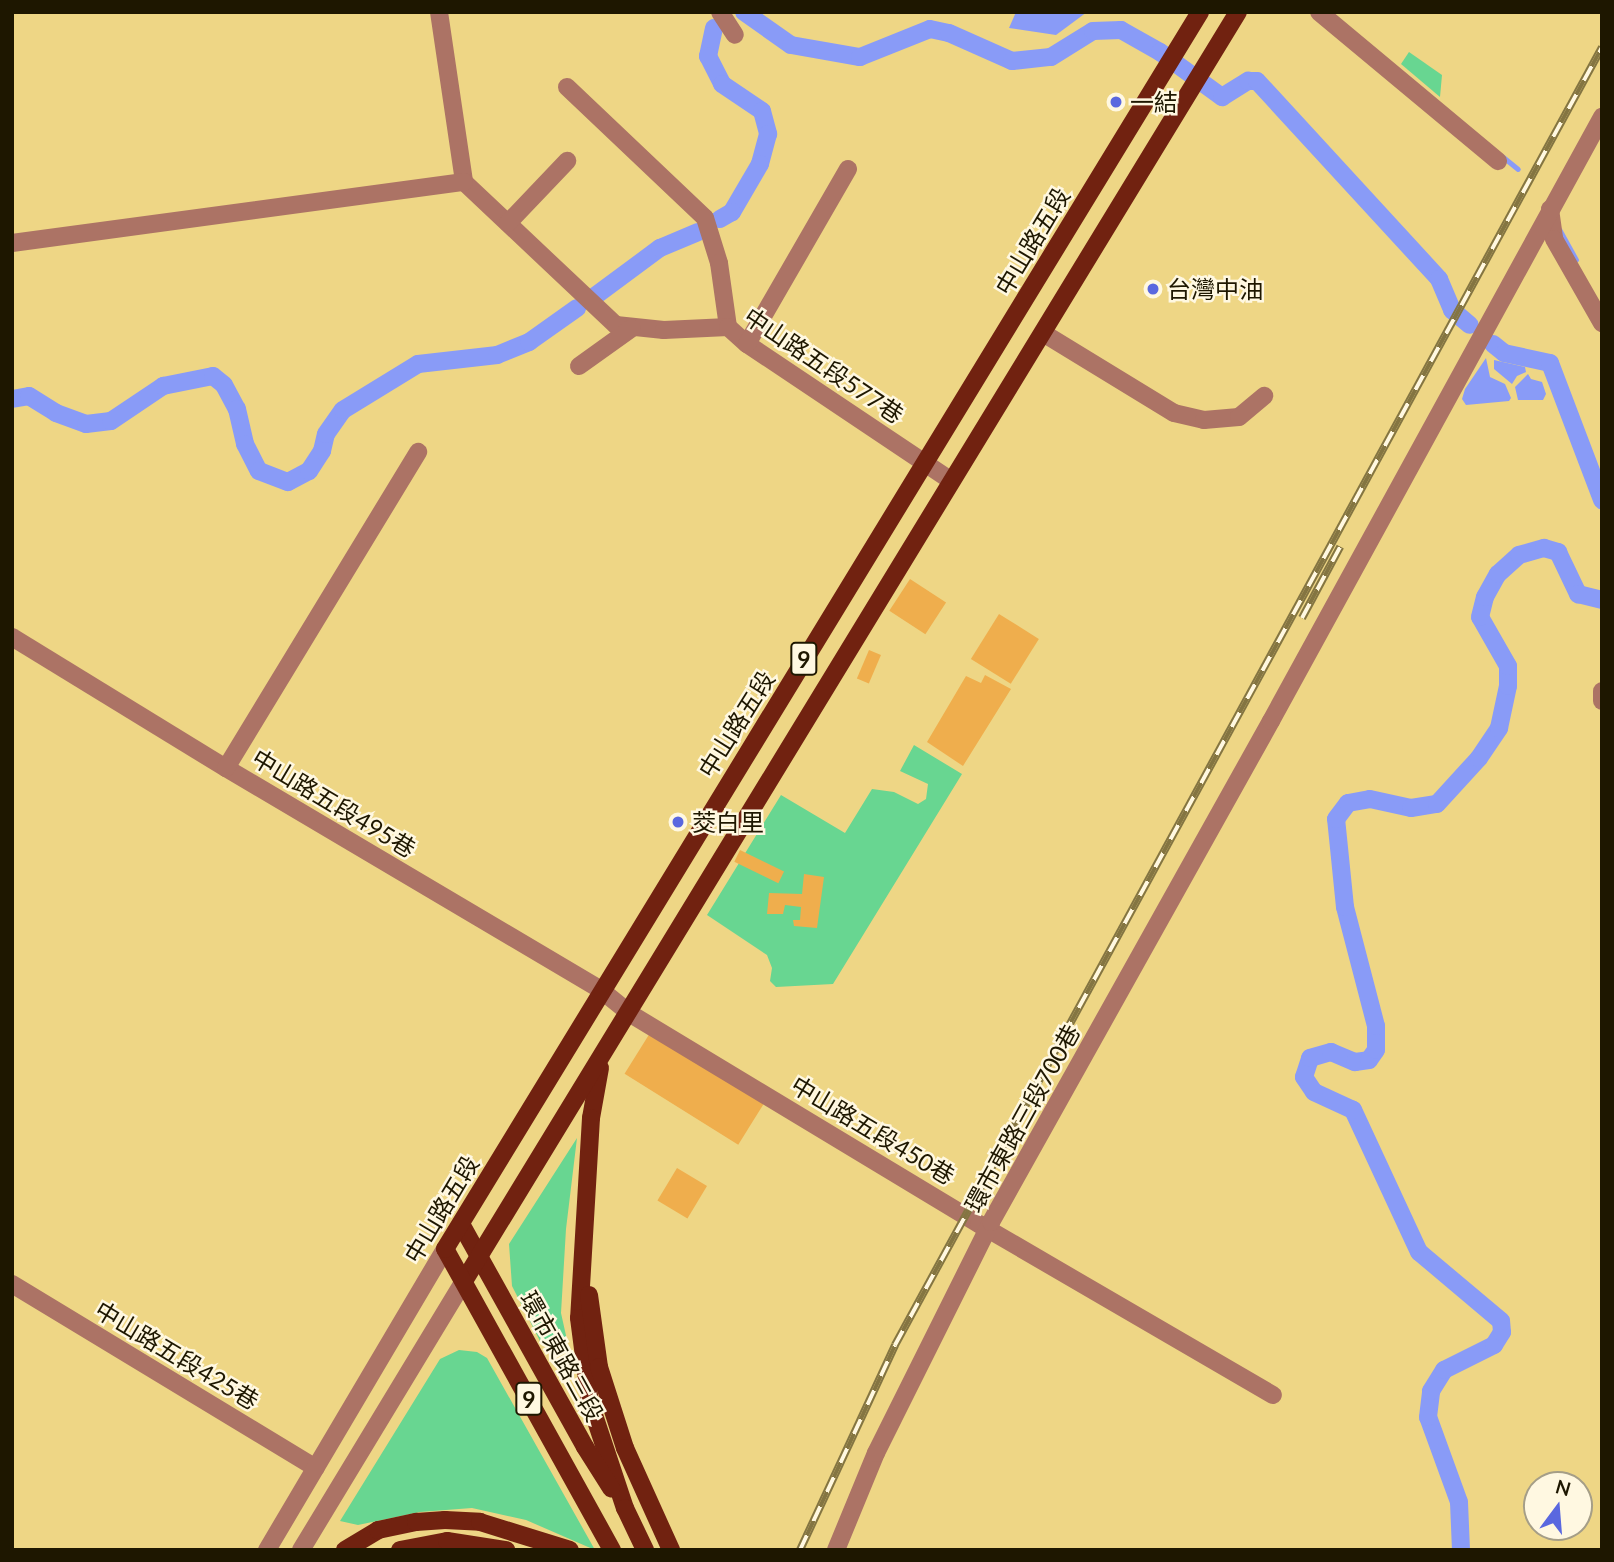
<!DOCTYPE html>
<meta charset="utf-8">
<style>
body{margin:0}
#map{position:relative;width:1614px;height:1562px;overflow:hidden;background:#eed685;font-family:Lato,"Noto Sans TC",sans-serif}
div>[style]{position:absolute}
.green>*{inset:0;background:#68d691}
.water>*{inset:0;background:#899bf7}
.stream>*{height:5px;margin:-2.5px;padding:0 2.5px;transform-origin:2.5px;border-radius:2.5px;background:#899bf7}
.canal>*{height:18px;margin:-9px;padding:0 9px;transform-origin:9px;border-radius:9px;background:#899bf7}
.building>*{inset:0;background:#efae4d;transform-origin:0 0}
.minor>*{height:18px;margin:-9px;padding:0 9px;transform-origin:9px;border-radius:9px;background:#ac7365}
.major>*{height:18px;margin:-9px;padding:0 9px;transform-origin:9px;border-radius:9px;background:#712210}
.rail>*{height:8px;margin-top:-4px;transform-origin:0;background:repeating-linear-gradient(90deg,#fff8e1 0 16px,#847542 0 32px);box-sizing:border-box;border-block:2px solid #847542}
.dots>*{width:19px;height:19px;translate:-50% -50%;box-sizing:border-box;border:4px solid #fff8e1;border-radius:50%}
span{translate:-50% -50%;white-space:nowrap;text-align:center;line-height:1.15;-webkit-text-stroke:5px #fff8e1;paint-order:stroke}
.shield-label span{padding:2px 5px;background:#fff8e1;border:2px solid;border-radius:5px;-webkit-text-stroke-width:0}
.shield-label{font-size:23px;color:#1e1700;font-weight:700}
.poi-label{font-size:24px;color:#1e1700}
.left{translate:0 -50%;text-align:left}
.street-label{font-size:24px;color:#1e1700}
.frame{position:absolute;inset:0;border:14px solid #1e1700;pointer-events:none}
.north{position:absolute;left:1523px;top:1471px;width:70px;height:70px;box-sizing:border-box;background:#fff8e1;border:2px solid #a59e87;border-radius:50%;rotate:16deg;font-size:19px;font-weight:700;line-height:28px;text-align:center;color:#1e1700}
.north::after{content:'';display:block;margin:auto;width:24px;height:32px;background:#5a68df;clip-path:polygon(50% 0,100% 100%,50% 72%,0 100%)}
</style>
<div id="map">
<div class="green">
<i style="clip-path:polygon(1409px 52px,1442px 75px,1440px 97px,1401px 64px)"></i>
<i style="clip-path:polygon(914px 745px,962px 774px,833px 984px,776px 987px,770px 981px,772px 968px,767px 955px,707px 915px,781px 795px,845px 833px,872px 789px,894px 792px,918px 804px,926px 799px,928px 784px,900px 771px)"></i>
<i style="clip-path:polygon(577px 1138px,566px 1229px,561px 1313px,567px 1340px,553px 1349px,542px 1345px,512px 1286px,509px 1244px)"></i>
<i style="clip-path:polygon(459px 1350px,477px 1352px,487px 1358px,595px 1550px,526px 1520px,472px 1508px,420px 1512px,358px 1525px,340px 1521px,440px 1359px)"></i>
</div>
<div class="water">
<i style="clip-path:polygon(1016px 12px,1087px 12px,1056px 35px,1009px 28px)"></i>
<i style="clip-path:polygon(1486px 358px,1490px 377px,1505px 384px,1511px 398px,1509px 401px,1466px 405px,1462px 399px,1465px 389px)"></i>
<i style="clip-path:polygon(1494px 360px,1525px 367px,1526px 372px,1517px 376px,1512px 384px,1494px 369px)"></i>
<i style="clip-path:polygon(1528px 374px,1531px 379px,1542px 382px,1546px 394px,1543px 400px,1518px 400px,1515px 387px)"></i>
</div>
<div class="stream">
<i style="left:1503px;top:157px;width:19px;rotate:39deg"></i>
<i style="left:1559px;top:229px;width:35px;rotate:61deg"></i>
</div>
<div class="canal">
<i style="left:744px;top:12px;width:57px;rotate:35.1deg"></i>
<i style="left:791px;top:45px;width:70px;rotate:9.9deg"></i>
<i style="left:860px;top:57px;width:75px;rotate:-21.8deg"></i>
<i style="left:930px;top:29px;width:19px;rotate:12deg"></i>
<i style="left:949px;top:33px;width:69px;rotate:24deg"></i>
<i style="left:1012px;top:61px;width:39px;rotate:-6deg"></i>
<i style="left:1051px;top:57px;width:49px;rotate:-31.8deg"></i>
<i style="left:1093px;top:31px;width:28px;rotate:-2deg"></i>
<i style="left:1121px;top:30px;width:45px;rotate:29.4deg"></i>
<i style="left:1160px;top:52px;width:77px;rotate:36deg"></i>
<i style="left:1222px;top:97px;width:31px;rotate:-32deg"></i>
<i style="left:1248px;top:81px;width:9px"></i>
<i style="left:1257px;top:81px;width:269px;rotate:47.4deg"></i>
<i style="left:1439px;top:279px;width:34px;rotate:67deg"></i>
<i style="left:1452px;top:310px;width:23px;rotate:40deg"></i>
<i style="left:714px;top:28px;width:29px;rotate:102deg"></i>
<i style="left:708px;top:56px;width:31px;rotate:63deg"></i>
<i style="left:722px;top:84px;width:48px;rotate:34deg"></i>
<i style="left:762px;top:111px;width:24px;rotate:75deg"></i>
<i style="left:768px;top:134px;width:31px;rotate:105deg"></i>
<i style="left:760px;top:164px;width:56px;rotate:120.3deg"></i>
<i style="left:732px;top:212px;width:14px;rotate:150deg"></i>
<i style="left:591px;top:299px;width:86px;rotate:-36.5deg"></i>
<i style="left:660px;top:248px;width:41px;rotate:-22.8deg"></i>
<i style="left:1493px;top:344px;width:14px;rotate:39deg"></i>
<i style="left:1504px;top:353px;width:47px;rotate:12.3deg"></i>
<i style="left:1550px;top:363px;width:147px;rotate:69.2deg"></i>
<i style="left:12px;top:399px;width:17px;rotate:-10deg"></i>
<i style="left:29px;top:396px;width:32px;rotate:32deg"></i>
<i style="left:56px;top:413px;width:32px;rotate:20deg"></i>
<i style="left:86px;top:424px;width:25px;rotate:-7deg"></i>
<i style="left:111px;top:421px;width:63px;rotate:-33.9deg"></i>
<i style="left:163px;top:386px;width:51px;rotate:-11.3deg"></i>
<i style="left:213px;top:376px;width:14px;rotate:39deg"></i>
<i style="left:224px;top:385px;width:27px;rotate:62deg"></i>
<i style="left:237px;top:409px;width:36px;rotate:77deg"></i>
<i style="left:245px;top:444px;width:30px;rotate:63deg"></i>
<i style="left:259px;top:471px;width:31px;rotate:21deg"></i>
<i style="left:288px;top:482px;width:24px;rotate:-28deg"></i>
<i style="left:309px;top:471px;width:24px;rotate:-57deg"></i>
<i style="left:322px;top:451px;width:17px;rotate:-77deg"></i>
<i style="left:326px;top:434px;width:29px;rotate:-55deg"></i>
<i style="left:343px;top:410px;width:88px;rotate:-31.5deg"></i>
<i style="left:418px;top:364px;width:80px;rotate:-6.5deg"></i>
<i style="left:497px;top:355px;width:35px;rotate:-22deg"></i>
<i style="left:529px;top:342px;width:59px;rotate:-35.3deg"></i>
<i style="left:1461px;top:1550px;width:48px;rotate:-92.4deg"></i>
<i style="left:1459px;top:1502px;width:90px;rotate:-110deg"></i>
<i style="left:1428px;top:1417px;width:26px;rotate:-83deg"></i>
<i style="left:1431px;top:1391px;width:25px;rotate:-58deg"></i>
<i style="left:1444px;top:1370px;width:56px;rotate:-26.6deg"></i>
<i style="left:1494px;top:1345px;width:15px;rotate:-58deg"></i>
<i style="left:1502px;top:1332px;width:11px;rotate:-95deg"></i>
<i style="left:1501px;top:1321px;width:107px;rotate:-139.9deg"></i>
<i style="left:1419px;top:1252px;width:157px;rotate:-114.9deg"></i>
<i style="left:1353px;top:1110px;width:43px;rotate:-155.2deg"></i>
<i style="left:1314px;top:1092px;width:18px;rotate:-124deg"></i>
<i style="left:1304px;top:1077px;width:20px;rotate:-72deg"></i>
<i style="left:1310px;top:1058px;width:22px;rotate:-16deg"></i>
<i style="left:1331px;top:1052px;width:26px;rotate:23deg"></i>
<i style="left:1355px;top:1062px;width:14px;rotate:-8deg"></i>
<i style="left:1369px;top:1060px;width:12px;rotate:-55deg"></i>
<i style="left:1376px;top:1050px;width:24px;rotate:-90deg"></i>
<i style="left:1376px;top:1026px;width:123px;rotate:-104.6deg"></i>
<i style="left:1345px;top:907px;width:88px;rotate:-95.8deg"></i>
<i style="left:1336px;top:819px;width:20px;rotate:-53deg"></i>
<i style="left:1348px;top:803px;width:22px;rotate:-10deg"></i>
<i style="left:1370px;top:799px;width:42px;rotate:12.4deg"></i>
<i style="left:1411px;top:808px;width:26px;rotate:-9deg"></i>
<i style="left:1437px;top:804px;width:62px;rotate:-47.6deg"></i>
<i style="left:1479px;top:758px;width:36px;rotate:-56deg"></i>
<i style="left:1499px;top:728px;width:43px;rotate:-77.9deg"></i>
<i style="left:1508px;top:686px;width:20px;rotate:-90deg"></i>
<i style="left:1508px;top:666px;width:56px;rotate:-119.7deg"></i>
<i style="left:1480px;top:617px;width:21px;rotate:-76deg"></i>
<i style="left:1485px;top:597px;width:26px;rotate:-61deg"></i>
<i style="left:1498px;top:574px;width:28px;rotate:-42deg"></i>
<i style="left:1519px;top:555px;width:26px;rotate:-16deg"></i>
<i style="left:1544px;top:548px;width:15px;rotate:16deg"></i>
<i style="left:1558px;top:552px;width:47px;rotate:64.5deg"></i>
<i style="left:1578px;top:594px;width:25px;rotate:14deg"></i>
</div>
<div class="building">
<i style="left:910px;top:579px;width:43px;height:38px;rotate:33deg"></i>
<i style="left:999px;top:614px;width:47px;height:53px;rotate:32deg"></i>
<i style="left:869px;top:650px;width:13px;height:31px;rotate:23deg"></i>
<i style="clip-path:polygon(985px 675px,1011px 689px,963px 766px,927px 742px,966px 676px,981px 683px)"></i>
<i style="left:740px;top:850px;width:49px;height:13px;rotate:26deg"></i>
<i style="clip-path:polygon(804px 874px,824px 877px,817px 928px,794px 926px,793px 920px,800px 920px,801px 907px,785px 905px,783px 914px,767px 914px,769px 893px,802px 894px)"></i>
<i style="left:650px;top:1033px;width:134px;height:48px;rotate:32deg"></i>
<i style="left:677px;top:1168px;width:35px;height:38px;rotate:31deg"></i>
</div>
<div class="minor">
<i style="left:439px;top:12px;width:172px;rotate:81.6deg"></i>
<i style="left:720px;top:12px;width:27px;rotate:57deg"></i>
<i style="left:1319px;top:12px;width:233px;rotate:39.8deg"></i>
<i style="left:567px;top:87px;width:190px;rotate:43.5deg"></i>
<i style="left:705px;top:218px;width:47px;rotate:72.7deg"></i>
<i style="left:719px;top:263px;width:65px;rotate:82deg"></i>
<i style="left:464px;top:182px;width:209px;rotate:43.3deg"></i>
<i style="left:616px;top:325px;width:48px;rotate:5.9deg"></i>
<i style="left:664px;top:330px;width:64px;rotate:-2.7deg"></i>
<i style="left:728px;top:327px;width:25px;rotate:42deg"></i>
<i style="left:747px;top:344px;width:244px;rotate:33.8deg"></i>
<i style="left:1550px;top:209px;width:30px;rotate:82deg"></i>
<i style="left:1554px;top:239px;width:97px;rotate:60.3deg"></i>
<i style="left:508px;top:223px;width:86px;rotate:-46.4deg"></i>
<i style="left:12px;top:243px;width:456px;rotate:-7.7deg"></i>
<i style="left:1043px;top:333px;width:153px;rotate:31.4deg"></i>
<i style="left:1174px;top:413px;width:31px;rotate:13deg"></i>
<i style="left:1204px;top:420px;width:35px;rotate:-5deg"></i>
<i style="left:1239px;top:417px;width:33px;rotate:-40deg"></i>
<i style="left:747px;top:344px;width:202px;rotate:-60deg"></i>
<i style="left:579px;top:366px;width:65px;rotate:-35.6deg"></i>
<i style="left:12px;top:637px;width:251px;rotate:31.5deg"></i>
<i style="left:226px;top:768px;width:436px;rotate:30.6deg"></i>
<i style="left:601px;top:990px;width:36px;rotate:39deg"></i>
<i style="left:629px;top:1013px;width:409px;rotate:31.1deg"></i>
<i style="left:979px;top:1224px;width:340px;rotate:30.2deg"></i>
<i style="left:1602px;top:691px;width:10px;rotate:90deg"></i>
<i style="left:226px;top:768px;width:370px;rotate:-58.7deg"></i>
<i style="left:12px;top:1284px;width:355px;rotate:31.2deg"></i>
<i style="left:267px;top:1550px;width:350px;rotate:-59.4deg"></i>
<i style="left:301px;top:1550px;width:315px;rotate:-58.8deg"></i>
<i style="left:836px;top:1550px;width:105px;rotate:-67.6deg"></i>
<i style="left:876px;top:1453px;width:258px;rotate:-63.5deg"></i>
<i style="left:991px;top:1222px;width:574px;rotate:-60.8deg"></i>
<i style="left:1271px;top:721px;width:689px;rotate:-61.28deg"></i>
</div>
<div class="major">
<i style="left:600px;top:1068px;width:51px;rotate:100.2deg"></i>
<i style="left:591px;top:1118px;width:200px;rotate:93.4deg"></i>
<i style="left:579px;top:1318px;width:86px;rotate:82.6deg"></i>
<i style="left:590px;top:1403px;width:111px;rotate:71.6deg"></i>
<i style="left:625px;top:1508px;width:47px;rotate:64.5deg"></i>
<i style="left:461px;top:1224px;width:255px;rotate:60.9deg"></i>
<i style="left:585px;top:1447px;width:49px;rotate:57.6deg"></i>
<i style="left:464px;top:1281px;width:1486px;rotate:-58.62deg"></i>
<i style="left:589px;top:1295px;width:73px;rotate:82.1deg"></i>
<i style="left:599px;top:1367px;width:85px;rotate:72.2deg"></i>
<i style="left:625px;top:1448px;width:112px;rotate:65.7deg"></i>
<i style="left:345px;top:1550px;width:39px;rotate:-31deg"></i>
<i style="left:378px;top:1530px;width:39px;rotate:-12deg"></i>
<i style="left:416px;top:1522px;width:29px;rotate:-4deg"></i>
<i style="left:445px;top:1520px;width:35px;rotate:3deg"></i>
<i style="left:480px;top:1522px;width:94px;rotate:17.3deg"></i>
<i style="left:400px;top:1550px;width:48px;rotate:-10.8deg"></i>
<i style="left:447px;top:1541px;width:60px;rotate:8.7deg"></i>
<i style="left:612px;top:1550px;width:344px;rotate:-119deg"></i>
<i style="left:445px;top:1249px;width:1449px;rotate:-58.6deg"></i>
</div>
<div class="rail">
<i style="left:1302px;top:618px;width:81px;rotate:-61.8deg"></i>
<i style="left:800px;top:1550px;width:226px;rotate:-65.1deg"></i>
<i style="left:895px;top:1345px;width:1478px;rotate:-61.42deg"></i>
</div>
<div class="dots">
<i style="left:1116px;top:102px;background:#5a68df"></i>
<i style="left:1153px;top:289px;background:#5a68df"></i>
<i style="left:678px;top:822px;background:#5a68df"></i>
</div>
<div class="shield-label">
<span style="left:804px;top:659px">9</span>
<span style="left:529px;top:1399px">9</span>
</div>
<div class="poi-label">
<span class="left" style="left:1130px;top:102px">一結</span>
<span class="left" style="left:1167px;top:289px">台灣中油</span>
<span class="left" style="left:692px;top:822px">茭白里</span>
</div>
<div class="street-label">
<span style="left:1032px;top:241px;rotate:-59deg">中山路五段</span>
<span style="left:824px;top:365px;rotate:34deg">中山路五段577巷</span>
<span style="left:736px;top:724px;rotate:-58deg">中山路五段</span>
<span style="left:334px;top:803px;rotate:31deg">中山路五段495巷</span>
<span style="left:1022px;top:1118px;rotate:-61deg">環市東路三段700巷</span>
<span style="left:873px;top:1130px;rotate:31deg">中山路五段450巷</span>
<span style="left:441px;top:1209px;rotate:-59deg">中山路五段</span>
<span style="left:177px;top:1355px;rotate:31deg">中山路五段425巷</span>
<span style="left:562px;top:1356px;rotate:61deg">環市東路三段</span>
</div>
<div class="frame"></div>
<div class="north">N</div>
</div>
